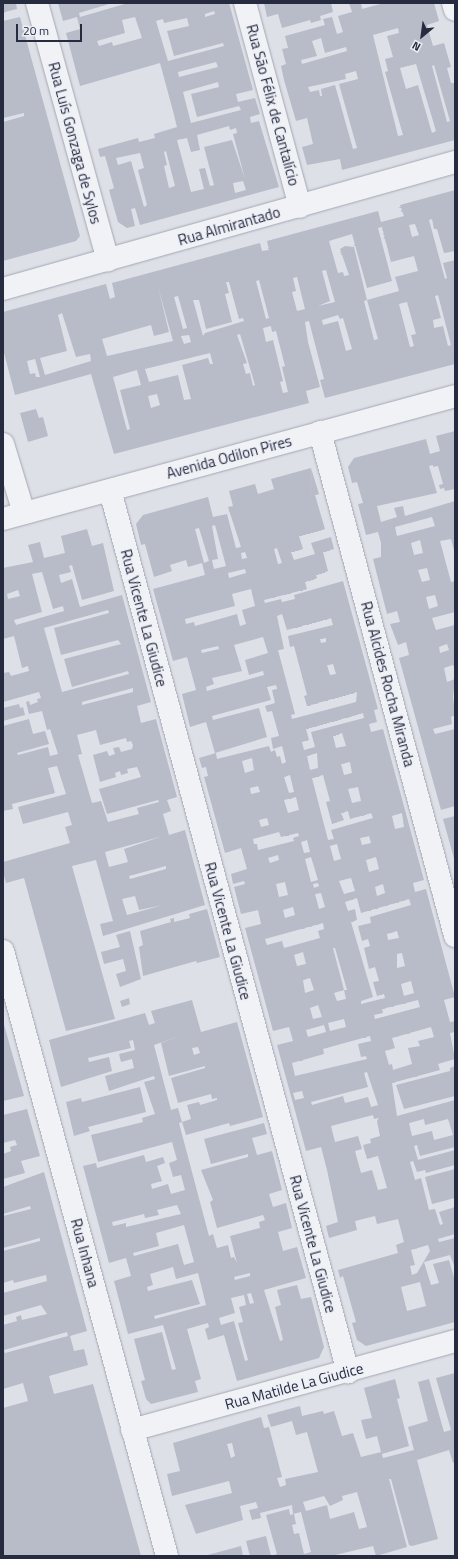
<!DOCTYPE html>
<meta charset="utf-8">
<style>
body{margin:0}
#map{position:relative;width:458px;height:1559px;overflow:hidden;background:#dee0e8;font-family:"Titillium Web",sans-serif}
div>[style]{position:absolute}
.building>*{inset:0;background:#b8bbc8}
.roads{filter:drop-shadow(0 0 1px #a3a6b2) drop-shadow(0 0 1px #a3a6b2)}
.minor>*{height:22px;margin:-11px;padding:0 11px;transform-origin:11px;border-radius:11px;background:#f1f2f6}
span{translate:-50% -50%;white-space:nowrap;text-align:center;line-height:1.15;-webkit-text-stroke:3px #edeff6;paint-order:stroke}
.street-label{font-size:15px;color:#272b3f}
.frame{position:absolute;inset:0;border:4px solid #272b3f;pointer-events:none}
.north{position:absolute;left:402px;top:16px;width:40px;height:40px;-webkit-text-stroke:3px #edeff6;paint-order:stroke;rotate:209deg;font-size:11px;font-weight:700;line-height:16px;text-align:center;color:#272b3f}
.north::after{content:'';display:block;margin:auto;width:14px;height:18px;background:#272b3f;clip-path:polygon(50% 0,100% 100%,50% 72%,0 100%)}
.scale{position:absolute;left:16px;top:24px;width:66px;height:18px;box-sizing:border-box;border:2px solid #272b3f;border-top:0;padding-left:5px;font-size:12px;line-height:14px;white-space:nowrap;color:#272b3f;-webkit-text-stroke:3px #edeff6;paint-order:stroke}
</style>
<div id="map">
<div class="building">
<i style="clip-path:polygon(3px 3px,16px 3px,17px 9px,5px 12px,3px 15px)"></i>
<i style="clip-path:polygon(evenodd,58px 3px,112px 3px,79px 13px,80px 17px,128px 3px,229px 3px,253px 90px,236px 94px,238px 102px,255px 98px,260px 114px,250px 117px,251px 123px,259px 121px,279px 187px,140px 225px,135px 208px,131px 209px,135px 226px,127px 228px,118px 222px,109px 190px,114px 188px,105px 156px,100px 157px,98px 149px,138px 138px,139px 142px,155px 138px,154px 134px,177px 127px,173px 111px,160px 63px,80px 86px,66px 33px,80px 29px,77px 17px,63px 21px,58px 3px,214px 11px,215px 14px,205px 17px,205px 14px,214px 11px,58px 3px,135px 17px,142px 38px,113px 46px,112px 42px,99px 46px,97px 41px,125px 33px,122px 20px,135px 17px,58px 3px,187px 18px,189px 26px,167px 31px,174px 56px,223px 43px,224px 46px,168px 61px,156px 21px,163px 19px,164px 23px,187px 18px,58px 3px,216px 62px,218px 67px,179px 77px,178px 72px,216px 62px,58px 3px,218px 82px,219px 87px,191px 94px,197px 117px,239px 106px,241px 110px,191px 123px,183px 92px,218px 82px,58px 3px,229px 126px,230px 130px,236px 128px,237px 133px,233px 134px,245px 179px,232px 140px,204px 147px,214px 185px,210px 186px,205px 168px,199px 169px,204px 189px,191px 192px,177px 140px,187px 138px,191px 152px,200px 150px,197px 135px,229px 126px,58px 3px,166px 151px,175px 186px,169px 188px,164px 166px,167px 165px,164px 152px,166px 151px,58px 3px,140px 153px,144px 168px,138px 170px,147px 205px,144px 207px,131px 161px,118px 165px,116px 158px,140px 153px,58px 3px,243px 181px,246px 190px,235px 193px,233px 183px,243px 181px)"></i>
<i style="clip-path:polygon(264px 3px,331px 3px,333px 12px,320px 16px,321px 20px,311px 23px,310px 20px,282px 28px,278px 14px,267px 17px)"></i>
<i style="clip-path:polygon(evenodd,349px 3px,361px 3px,362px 9px,384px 3px,434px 3px,439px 21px,427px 25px,433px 46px,444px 43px,451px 67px,447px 68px,451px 83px,455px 83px,455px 140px,342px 170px,340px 159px,307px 165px,302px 147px,313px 144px,307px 118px,296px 121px,284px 80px,281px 66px,286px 64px,282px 49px,288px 48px,285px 36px,325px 25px,323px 19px,332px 17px,337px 34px,343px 32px,338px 16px,352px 12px,349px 3px,398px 28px,399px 33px,387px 36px,393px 57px,385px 59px,388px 71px,385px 72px,403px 135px,398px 136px,373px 35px,398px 28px,349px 3px,321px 38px,325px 53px,346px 47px,347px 51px,302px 64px,301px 60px,317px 56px,312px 41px,321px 38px,349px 3px,416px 64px,436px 131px,432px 133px,418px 85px,406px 89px,400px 68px,416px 64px,349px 3px,434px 65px,450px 121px,447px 122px,432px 66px,434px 65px,349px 3px,356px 71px,358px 79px,339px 84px,357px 148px,353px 149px,335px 85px,321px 89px,322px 96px,320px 96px,319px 90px,310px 92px,308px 87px,346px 79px,345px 74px,356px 71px)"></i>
<i style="clip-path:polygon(20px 17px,80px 236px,76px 241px,3px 261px,3px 122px,24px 116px,24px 113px,3px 118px,3px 21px)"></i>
<i style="clip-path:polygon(evenodd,455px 190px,455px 251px,444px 253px,437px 229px,434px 229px,432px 219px,429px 220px,445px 279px,447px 278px,443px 263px,455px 260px,455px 364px,325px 398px,320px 380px,324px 379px,309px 321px,305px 322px,308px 342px,320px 387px,306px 391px,309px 403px,114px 454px,91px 374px,15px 395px,3px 349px,3px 312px,106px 284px,110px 299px,115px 297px,112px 283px,260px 243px,262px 251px,269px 250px,267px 241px,378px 211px,381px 222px,404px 216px,400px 205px,455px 190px,415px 224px,419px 235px,412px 237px,409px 225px,415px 224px,455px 190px,382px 227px,391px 262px,414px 256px,418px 271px,395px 277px,399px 291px,367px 300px,354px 247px,345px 246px,340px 249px,349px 275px,344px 276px,343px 272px,338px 273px,329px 241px,352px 234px,367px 288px,392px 281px,378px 228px,382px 227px,455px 190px,326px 270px,335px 302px,318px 306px,330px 301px,322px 271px,326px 270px,455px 190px,297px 277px,305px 309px,297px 311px,292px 292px,296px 291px,293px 278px,297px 277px,455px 190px,259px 280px,269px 318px,266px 319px,256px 281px,259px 280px,455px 190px,226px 282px,229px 282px,239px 319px,243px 318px,244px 321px,205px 333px,203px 336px,193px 300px,199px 300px,206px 329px,232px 322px,225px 294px,229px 293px,226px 282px,455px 190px,158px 287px,173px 341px,107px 356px,102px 339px,151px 325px,154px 336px,169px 332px,158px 287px,455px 190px,438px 295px,451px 345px,448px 346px,443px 326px,434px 328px,433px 320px,441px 318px,435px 296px,438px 295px,455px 190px,178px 296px,187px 328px,183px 329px,174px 297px,178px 296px,455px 190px,367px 300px,378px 339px,374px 340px,364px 301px,367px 300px,455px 190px,407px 302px,416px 334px,411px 335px,414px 346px,410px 347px,399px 304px,407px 302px,455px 190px,62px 313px,76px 357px,90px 354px,91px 361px,45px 375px,40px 358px,67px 351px,58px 315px,62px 313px,455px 190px,338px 315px,340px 319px,343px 318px,352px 349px,346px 351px,338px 321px,323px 325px,322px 320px,338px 315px,455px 190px,271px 326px,272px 332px,276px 331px,285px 366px,282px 367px,288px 392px,283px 393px,280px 382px,283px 381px,273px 340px,266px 342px,263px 328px,271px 326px,455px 190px,240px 334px,255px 385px,253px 386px,250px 373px,246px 374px,243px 364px,247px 363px,237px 335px,240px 334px,455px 190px,189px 335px,191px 342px,184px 344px,181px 336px,189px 335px,455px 190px,210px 353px,213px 364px,210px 364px,208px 358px,182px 365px,191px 399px,184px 400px,178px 375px,149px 382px,145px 369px,210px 353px,455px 190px,35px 359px,40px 377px,36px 377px,35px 373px,30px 374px,27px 361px,35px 359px,455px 190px,137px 370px,141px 385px,120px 390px,130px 429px,127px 430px,113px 377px,137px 370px,455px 190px,157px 394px,160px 405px,151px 408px,148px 396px,157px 394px)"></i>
<i style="clip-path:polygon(36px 409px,39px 418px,43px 417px,48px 436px,28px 442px,20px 413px)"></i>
<i style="clip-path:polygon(evenodd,455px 431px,455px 489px,445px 491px,444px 488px,440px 489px,439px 485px,443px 484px,438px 466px,433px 467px,433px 465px,429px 466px,437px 493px,377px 506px,381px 522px,397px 517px,394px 508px,403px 506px,405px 516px,455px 501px,455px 554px,451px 539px,440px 541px,451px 582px,455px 581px,455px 612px,432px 618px,436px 630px,455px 625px,455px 669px,453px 665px,444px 668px,447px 682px,455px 679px,453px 697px,455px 715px,451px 717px,452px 724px,433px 729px,435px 734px,455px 729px,455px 806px,441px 810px,399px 658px,409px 655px,406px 642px,398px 645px,390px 624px,400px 622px,397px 611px,387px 614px,373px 559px,381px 557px,381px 543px,378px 532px,366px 535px,358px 504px,363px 503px,357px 482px,352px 483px,348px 467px,354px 458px,426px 439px,430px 454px,440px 451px,436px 436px,455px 431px,432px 517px,435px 526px,397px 536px,395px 527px,432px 517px,455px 431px,420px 540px,423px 553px,414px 555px,411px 543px,420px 540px,455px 431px,427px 568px,430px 580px,422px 582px,418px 570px,427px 568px,455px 431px,435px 595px,438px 606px,429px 609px,426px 597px,435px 595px,455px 431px,447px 644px,449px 650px,440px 653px,439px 647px,447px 644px)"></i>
<i style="clip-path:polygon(evenodd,311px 468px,319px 494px,315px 495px,325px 529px,299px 536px,303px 549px,291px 552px,294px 560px,315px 554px,311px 543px,331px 537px,334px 549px,323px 552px,328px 571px,316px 575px,317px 578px,305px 582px,307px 589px,264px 600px,265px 603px,281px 599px,282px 602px,295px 599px,294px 595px,343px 581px,378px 709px,374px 710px,377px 722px,369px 724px,371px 732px,383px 729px,424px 880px,413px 883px,415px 892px,426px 889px,455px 997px,444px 1000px,450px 1022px,455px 1021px,455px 1032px,450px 1033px,455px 1059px,438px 1064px,440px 1070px,392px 1083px,397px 1116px,455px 1100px,455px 1147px,420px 1156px,417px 1145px,414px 1146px,418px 1160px,455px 1150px,455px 1165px,426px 1173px,425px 1170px,417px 1172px,413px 1161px,410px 1162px,415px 1180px,421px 1178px,429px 1210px,435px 1209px,440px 1225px,443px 1224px,439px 1212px,455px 1207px,455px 1234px,438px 1239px,439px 1242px,455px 1238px,455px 1268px,450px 1255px,424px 1262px,431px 1285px,439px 1283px,433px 1264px,449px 1260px,455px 1281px,455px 1322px,366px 1346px,357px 1340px,352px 1323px,356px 1322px,343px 1276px,340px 1278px,338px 1270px,398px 1253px,396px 1245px,404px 1242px,398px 1219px,377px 1224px,375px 1216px,355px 1221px,357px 1230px,329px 1238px,326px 1226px,338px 1222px,327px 1170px,321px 1147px,306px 1151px,277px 1045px,293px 1041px,289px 1027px,273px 1031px,245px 928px,261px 924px,258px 910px,241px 914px,234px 887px,245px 884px,244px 881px,233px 884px,231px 874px,247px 869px,241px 848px,225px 853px,204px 777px,208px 776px,206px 767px,202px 768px,199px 758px,216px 753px,217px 759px,269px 746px,271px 752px,275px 750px,277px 757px,280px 756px,282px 764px,286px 762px,282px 746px,273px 749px,271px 738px,279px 736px,272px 711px,267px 712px,265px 706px,275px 703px,272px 690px,277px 689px,276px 685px,267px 687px,271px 700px,212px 716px,213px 720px,259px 708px,267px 737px,215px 753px,206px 722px,190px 727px,182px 694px,196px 690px,187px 657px,173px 661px,153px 589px,205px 575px,202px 563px,188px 567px,186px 560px,170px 565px,172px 571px,154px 577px,145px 544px,141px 545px,136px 524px,143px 515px,208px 497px,213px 517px,227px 514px,236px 548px,241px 547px,228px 507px,233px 506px,229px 491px,255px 484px,258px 494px,274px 489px,271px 479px,311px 468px,215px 525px,226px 566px,214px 569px,212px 560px,218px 559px,212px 526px,215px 525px,311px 468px,199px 528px,209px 561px,204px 563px,195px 529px,199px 528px,311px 468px,277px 548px,282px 563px,278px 564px,274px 549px,277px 548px,311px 468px,245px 552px,247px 558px,242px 559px,241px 553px,245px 552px,311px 468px,245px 569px,246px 573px,229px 578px,228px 573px,245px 569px,311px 468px,251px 589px,255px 606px,242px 610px,246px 624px,240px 626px,237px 614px,195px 626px,194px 622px,186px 624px,185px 619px,235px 606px,232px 594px,251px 589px,311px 468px,282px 614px,287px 630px,331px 618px,333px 625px,288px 636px,290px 647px,294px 646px,307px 695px,304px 696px,307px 706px,357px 692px,356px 702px,292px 719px,291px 715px,295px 714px,278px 650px,284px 649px,277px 616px,282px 614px,311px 468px,263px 637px,268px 653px,245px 660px,249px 675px,263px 671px,264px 675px,207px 691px,206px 687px,214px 684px,212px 678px,242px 671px,234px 645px,263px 637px,311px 468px,326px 638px,326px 642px,321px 643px,320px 639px,326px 638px,311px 468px,218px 646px,219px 649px,202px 653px,201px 650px,218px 646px,311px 468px,333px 664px,336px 674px,330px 675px,327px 665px,333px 664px,311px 468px,363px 713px,364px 718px,311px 732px,315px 747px,304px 750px,302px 742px,309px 740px,306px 729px,363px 713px,311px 468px,342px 733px,346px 746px,336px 748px,333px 736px,342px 733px,311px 468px,317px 753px,318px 768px,310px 770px,307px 756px,317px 753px,311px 468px,252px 758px,254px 770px,245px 773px,242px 761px,252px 758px,311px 468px,350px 762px,352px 773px,344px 775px,341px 764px,350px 762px,311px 468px,290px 775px,294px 792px,289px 793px,284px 777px,290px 775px,311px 468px,323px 775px,330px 801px,326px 802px,332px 824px,344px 820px,341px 813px,348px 811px,350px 819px,371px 813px,373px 818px,331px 830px,334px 839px,328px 840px,312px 778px,323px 775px,311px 468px,258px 786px,260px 792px,251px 794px,250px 788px,258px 786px,311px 468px,358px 787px,361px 801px,352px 803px,348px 789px,358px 787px,311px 468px,296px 797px,299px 810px,288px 813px,284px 800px,296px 797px,311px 468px,402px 813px,404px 827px,395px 829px,392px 816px,402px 813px,311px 468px,267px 818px,269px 825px,261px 827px,259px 820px,267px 818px,311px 468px,279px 832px,281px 837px,298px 833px,299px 836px,293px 838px,294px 841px,258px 850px,257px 844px,254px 844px,253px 839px,279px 832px,311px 468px,369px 836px,371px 843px,362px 845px,360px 838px,369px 836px,311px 468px,307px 840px,310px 852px,304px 853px,301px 842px,307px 840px,311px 468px,337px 844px,341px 859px,334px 861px,330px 846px,337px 844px,311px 468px,278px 855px,279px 860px,270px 863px,268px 858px,278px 855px,311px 468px,311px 857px,318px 880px,311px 882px,305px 859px,311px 857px,311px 468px,376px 857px,379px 869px,369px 872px,366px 860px,376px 857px,311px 468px,351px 878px,355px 891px,344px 894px,339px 881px,351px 878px,311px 468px,285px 882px,288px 895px,279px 897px,276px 884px,285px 882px,311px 468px,318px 883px,319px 886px,314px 888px,313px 884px,318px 883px,311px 468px,383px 884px,385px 893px,377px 896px,375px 887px,383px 884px,311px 468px,321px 893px,325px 907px,319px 909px,315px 894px,321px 893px,311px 468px,357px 898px,361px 913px,409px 899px,411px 905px,370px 917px,371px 923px,358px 926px,362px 941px,368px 939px,370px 946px,364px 948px,369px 969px,375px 967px,379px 981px,373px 982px,377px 996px,384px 994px,385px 998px,361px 1004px,361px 1001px,373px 997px,351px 922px,357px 920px,355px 909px,348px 911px,345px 902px,357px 898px,311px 468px,293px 907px,295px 915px,285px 918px,283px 910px,293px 907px,311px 468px,323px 923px,324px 929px,318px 931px,320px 938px,284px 948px,282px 941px,267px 945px,265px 939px,323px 923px,311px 468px,397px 931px,399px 938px,388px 940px,387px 934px,397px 931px,311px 468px,333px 948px,335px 948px,347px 990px,344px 990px,346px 999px,337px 1001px,334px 993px,344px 990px,333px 948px,311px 468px,303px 952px,306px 964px,297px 966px,294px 955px,303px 952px,311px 468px,402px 953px,405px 966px,397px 968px,397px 954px,402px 953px,311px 468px,310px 978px,314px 990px,305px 993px,303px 980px,310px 978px,311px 468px,411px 981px,414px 993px,404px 996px,401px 984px,411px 981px,311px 468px,418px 1000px,420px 1007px,375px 1019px,374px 1015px,383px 1013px,382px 1009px,418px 1000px,311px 468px,318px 1005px,322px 1017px,313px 1019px,310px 1008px,318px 1005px,311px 468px,344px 1019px,346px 1027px,330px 1031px,328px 1023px,344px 1019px,311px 468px,324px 1025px,326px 1032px,308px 1037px,306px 1030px,324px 1025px,311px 468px,431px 1027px,434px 1037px,418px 1041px,420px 1046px,408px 1048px,412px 1064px,393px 1070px,392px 1064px,389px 1065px,385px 1051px,395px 1048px,392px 1038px,431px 1027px,311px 468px,370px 1036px,371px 1041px,358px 1044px,361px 1057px,366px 1056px,367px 1059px,295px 1076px,292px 1063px,324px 1054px,323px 1049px,370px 1036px,311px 468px,367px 1072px,378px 1105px,371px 1107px,368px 1097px,345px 1103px,343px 1096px,312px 1105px,311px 1102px,368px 1087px,364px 1073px,367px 1072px,311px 468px,302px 1091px,304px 1098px,295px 1100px,293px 1093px,302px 1091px,311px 468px,373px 1115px,374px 1119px,379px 1118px,377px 1121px,380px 1136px,370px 1139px,371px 1143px,363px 1145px,367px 1159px,378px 1156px,387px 1188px,378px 1190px,372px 1170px,361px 1173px,355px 1151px,362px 1149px,358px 1136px,335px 1142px,331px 1126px,373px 1115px,311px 468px,424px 1119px,425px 1125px,448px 1119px,453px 1135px,434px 1140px,432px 1131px,412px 1136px,409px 1123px,424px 1119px,311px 468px,428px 1245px,430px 1251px,417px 1273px,412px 1275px,410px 1266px,415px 1265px,411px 1250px,428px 1245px,311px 468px,420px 1282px,426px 1306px,407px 1311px,401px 1287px,420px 1282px)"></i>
<i style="clip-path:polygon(evenodd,87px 529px,92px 546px,103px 543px,114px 591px,82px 600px,72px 565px,69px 566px,71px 572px,59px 575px,61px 583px,72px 579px,80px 607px,122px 595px,151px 702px,137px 706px,141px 723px,156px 719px,177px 797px,167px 800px,171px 811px,163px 814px,169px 835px,185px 830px,205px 905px,103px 936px,100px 924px,113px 921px,96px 860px,72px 866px,115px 1019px,66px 1031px,24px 878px,6px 883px,3px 872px,3px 862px,70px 843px,65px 827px,72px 825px,68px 812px,23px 824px,18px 807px,66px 794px,57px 766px,48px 768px,55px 793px,12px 804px,13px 809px,3px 811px,3px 726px,29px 719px,33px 734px,45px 731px,49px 744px,17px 753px,18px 755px,48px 747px,50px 756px,58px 754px,50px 729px,47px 730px,42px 711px,29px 714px,26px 702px,29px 701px,30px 705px,38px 702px,37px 699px,41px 698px,39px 692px,3px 702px,3px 673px,9px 672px,11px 676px,29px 671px,28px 666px,22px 668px,14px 636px,3px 639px,3px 568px,33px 562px,28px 545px,40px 542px,44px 558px,65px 553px,61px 536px,87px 529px,42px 572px,53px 609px,63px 606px,64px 611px,16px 625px,14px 620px,42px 612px,32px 574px,42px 572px,87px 529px,18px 590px,20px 596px,8px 599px,7px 594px,18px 590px,87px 529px,108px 610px,109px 613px,54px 628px,61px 655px,118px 640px,121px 644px,64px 659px,72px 687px,128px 671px,129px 674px,62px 692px,44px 628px,108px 610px,87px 529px,133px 688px,133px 692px,82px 705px,82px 702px,133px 688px,87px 529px,96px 730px,100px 745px,126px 738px,127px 742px,131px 741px,133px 745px,132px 749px,121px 752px,119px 747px,113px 748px,115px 754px,109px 756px,107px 751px,93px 755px,100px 782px,116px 777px,115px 773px,120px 771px,121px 775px,128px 773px,127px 769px,137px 767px,141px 777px,99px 789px,107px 814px,158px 800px,159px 802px,137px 808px,139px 814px,108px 822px,101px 801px,92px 803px,78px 755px,82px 754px,77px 735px,96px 730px,87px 529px,163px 836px,124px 849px,128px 862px,109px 867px,105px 852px,163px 836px,87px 529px,166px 866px,166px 869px,130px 879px,129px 876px,166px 866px,87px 529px,135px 896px,139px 910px,163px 905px,127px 915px,122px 899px,135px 896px)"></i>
<i style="clip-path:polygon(19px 704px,20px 708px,23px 707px,25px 715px,3px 721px,3px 708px)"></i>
<i style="clip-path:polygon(455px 816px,455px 862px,443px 819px)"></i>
<i style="clip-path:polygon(207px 909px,220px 957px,197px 963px,196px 961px,143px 976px,139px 947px,143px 945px,140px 931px,171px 922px,170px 919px,174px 918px,174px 922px,190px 918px,189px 914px)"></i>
<i style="clip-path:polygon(130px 931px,141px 979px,120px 987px,116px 974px,126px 971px,123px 959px,104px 964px,101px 952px,120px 947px,116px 935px)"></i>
<i style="clip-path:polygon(129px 998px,130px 1004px,122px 1007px,120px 1001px)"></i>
<i style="clip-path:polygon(evenodd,192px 1000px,201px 1032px,237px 1022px,263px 1117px,230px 1126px,229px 1123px,186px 1135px,182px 1122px,191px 1119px,187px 1105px,199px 1102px,200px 1105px,217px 1100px,217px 1098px,212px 1099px,211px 1094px,178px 1103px,171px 1078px,205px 1068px,205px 1066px,169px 1076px,161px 1043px,183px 1035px,154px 1045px,171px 1110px,178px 1108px,182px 1122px,179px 1123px,209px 1236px,213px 1234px,217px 1248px,228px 1245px,231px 1258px,234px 1257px,237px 1263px,230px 1236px,260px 1228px,259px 1222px,265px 1220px,263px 1215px,217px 1228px,210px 1202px,213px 1200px,201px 1170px,248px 1157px,248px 1154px,211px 1164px,204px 1139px,264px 1123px,267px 1134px,252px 1138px,257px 1155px,272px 1151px,282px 1190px,269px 1194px,273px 1207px,286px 1203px,292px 1228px,278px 1232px,283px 1251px,297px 1247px,306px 1278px,264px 1290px,280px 1341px,283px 1340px,275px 1307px,281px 1305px,277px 1290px,297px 1285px,301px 1299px,311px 1297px,324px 1347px,319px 1358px,237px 1381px,224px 1335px,208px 1340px,205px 1329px,209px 1327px,208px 1323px,187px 1329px,201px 1379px,195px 1381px,198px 1392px,151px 1404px,146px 1399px,141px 1381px,145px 1380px,134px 1339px,162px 1332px,172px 1370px,176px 1369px,166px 1335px,163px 1325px,128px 1334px,114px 1281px,131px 1276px,126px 1258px,109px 1263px,83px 1166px,96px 1163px,97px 1168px,144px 1155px,146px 1162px,163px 1157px,165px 1163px,157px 1166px,162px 1181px,151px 1184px,152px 1189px,168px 1184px,171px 1194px,185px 1190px,181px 1175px,173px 1177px,169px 1163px,177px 1160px,172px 1142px,98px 1162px,91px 1135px,143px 1122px,142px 1118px,155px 1114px,144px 1082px,155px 1079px,154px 1076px,109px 1091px,105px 1076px,134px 1068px,132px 1059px,121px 1062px,119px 1054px,135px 1050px,133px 1040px,129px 1041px,131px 1048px,88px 1058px,89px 1062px,109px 1057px,112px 1071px,61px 1087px,49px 1040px,145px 1013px,149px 1025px,155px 1023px,151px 1011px,192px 1000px,198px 1047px,200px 1053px,194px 1055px,192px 1048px,198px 1047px,192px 1000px,177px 1205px,181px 1214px,126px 1227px,126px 1223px,113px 1226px,112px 1222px,144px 1214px,145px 1218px,159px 1215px,157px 1210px,177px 1205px,192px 1000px,184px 1225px,194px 1262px,184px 1265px,178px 1244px,134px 1256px,133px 1253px,159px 1246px,156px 1233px,184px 1225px,192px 1000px,173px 1267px,176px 1279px,198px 1273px,206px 1305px,155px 1319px,154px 1316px,200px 1304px,192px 1280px,148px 1291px,147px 1287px,153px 1285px,150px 1274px,173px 1267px,192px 1000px,250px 1273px,250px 1276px,235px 1280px,234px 1277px,250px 1273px,192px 1000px,251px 1293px,254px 1303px,250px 1304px,247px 1294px,251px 1293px,192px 1000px,244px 1295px,246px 1305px,239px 1307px,243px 1322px,238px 1323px,248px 1360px,245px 1361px,234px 1321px,221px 1325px,219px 1318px,235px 1313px,231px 1298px,244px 1295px)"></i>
<i style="clip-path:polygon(3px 1021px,24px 1096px,3px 1101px)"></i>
<i style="clip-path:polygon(455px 1066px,455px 1096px,404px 1109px,396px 1085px,450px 1071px,450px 1068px)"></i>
<i style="clip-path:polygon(140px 1087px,146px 1112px,88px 1127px,90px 1131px,74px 1136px,66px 1102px,81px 1098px,82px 1102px)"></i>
<i style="clip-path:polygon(27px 1109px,40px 1156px,21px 1161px,25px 1173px,3px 1179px,3px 1154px,11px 1151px,10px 1147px,17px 1145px,15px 1140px,3px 1143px,3px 1115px)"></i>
<i style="clip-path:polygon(455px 1169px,455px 1198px,432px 1204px,425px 1177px)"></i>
<i style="clip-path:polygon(evenodd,44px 1172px,87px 1331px,70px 1336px,74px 1351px,84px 1349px,88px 1365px,49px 1376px,54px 1394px,93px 1384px,141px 1556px,3px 1556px,3px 1408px,28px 1401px,23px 1383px,3px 1389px,3px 1325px,17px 1321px,16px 1317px,21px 1315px,22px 1320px,47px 1314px,41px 1305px,3px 1316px,3px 1293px,47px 1281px,46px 1275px,14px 1283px,13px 1280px,3px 1283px,3px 1251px,40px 1241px,40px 1238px,3px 1248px,3px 1216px,31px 1209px,30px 1206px,3px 1214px,3px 1187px,44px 1172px,67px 1332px,68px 1336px,5px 1353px,4px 1350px,67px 1332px)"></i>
<i style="clip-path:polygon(evenodd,455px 1373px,455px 1462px,453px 1463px,449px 1450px,417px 1460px,438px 1539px,412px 1546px,409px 1545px,391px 1479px,389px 1479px,407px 1547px,376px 1556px,373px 1546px,331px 1556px,272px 1556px,277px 1554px,266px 1515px,289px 1509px,290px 1515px,294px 1514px,296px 1524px,292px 1525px,294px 1534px,299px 1533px,304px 1554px,311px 1552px,301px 1512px,293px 1514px,292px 1505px,260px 1513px,261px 1518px,252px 1520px,249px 1510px,258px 1508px,256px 1502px,240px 1506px,243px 1520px,196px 1534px,185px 1505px,232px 1493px,229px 1481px,172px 1496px,167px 1474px,180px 1471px,173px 1443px,261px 1417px,264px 1428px,269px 1427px,282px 1477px,277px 1478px,280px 1487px,286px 1485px,285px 1479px,318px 1472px,307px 1432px,296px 1435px,292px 1421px,271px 1427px,267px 1415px,300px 1406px,302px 1416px,323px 1411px,324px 1414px,334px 1411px,342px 1436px,353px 1433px,361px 1457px,381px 1452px,377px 1436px,366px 1439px,361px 1420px,372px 1418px,364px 1388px,395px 1379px,400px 1398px,397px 1399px,409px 1446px,382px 1454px,383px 1458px,414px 1450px,408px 1427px,428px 1421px,418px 1382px,429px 1379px,444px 1432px,451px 1430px,436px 1378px,455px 1373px,232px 1443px,235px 1456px,231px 1458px,227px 1444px,232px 1443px,455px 1373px,357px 1492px,367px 1527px,359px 1529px,354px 1512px,330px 1519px,327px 1505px,306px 1511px,303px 1502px,324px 1496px,330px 1506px,343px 1500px,342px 1496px,357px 1492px)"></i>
<i style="clip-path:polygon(266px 1536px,271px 1556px,250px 1556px,246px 1541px)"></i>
<i style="clip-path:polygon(241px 1546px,243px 1556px,204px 1556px)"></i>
</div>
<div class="roads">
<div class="minor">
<i style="left:37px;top:3px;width:267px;rotate:74.6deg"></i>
<i style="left:245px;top:3px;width:211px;rotate:74.9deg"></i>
<i style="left:453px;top:3px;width:7px;rotate:74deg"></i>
<i style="left:3px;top:289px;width:470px;rotate:-15.7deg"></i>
<i style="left:320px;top:432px;width:522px;rotate:75deg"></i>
<i style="left:3px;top:444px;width:72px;rotate:73.1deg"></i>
<i style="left:110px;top:490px;width:914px;rotate:74.9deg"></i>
<i style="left:3px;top:519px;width:468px;rotate:-15.2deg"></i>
<i style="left:3px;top:951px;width:627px;rotate:74.83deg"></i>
<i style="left:132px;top:1430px;width:335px;rotate:-15.4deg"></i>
</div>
</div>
<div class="street-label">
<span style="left:273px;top:105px;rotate:75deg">Rua São Félix de Cantalício</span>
<span style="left:75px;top:143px;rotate:75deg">Rua Luís Gonzaga de Sylos</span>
<span style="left:229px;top:226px;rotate:-16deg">Rua Almirantado</span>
<span style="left:229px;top:457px;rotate:-15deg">Avenida Odilon Pires</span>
<span style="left:144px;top:618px;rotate:75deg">Rua Vicente La Giudice</span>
<span style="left:388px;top:684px;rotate:75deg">Rua Alcides Rocha Miranda</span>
<span style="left:228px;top:931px;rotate:75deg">Rua Vicente La Giudice</span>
<span style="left:313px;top:1244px;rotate:75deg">Rua Vicente La Giudice</span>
<span style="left:85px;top:1253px;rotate:75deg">Rua Inhana</span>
<span style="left:294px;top:1386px;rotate:-15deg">Rua Matilde La Giudice</span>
</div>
<div class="frame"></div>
<div class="north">N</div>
<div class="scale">20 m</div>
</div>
